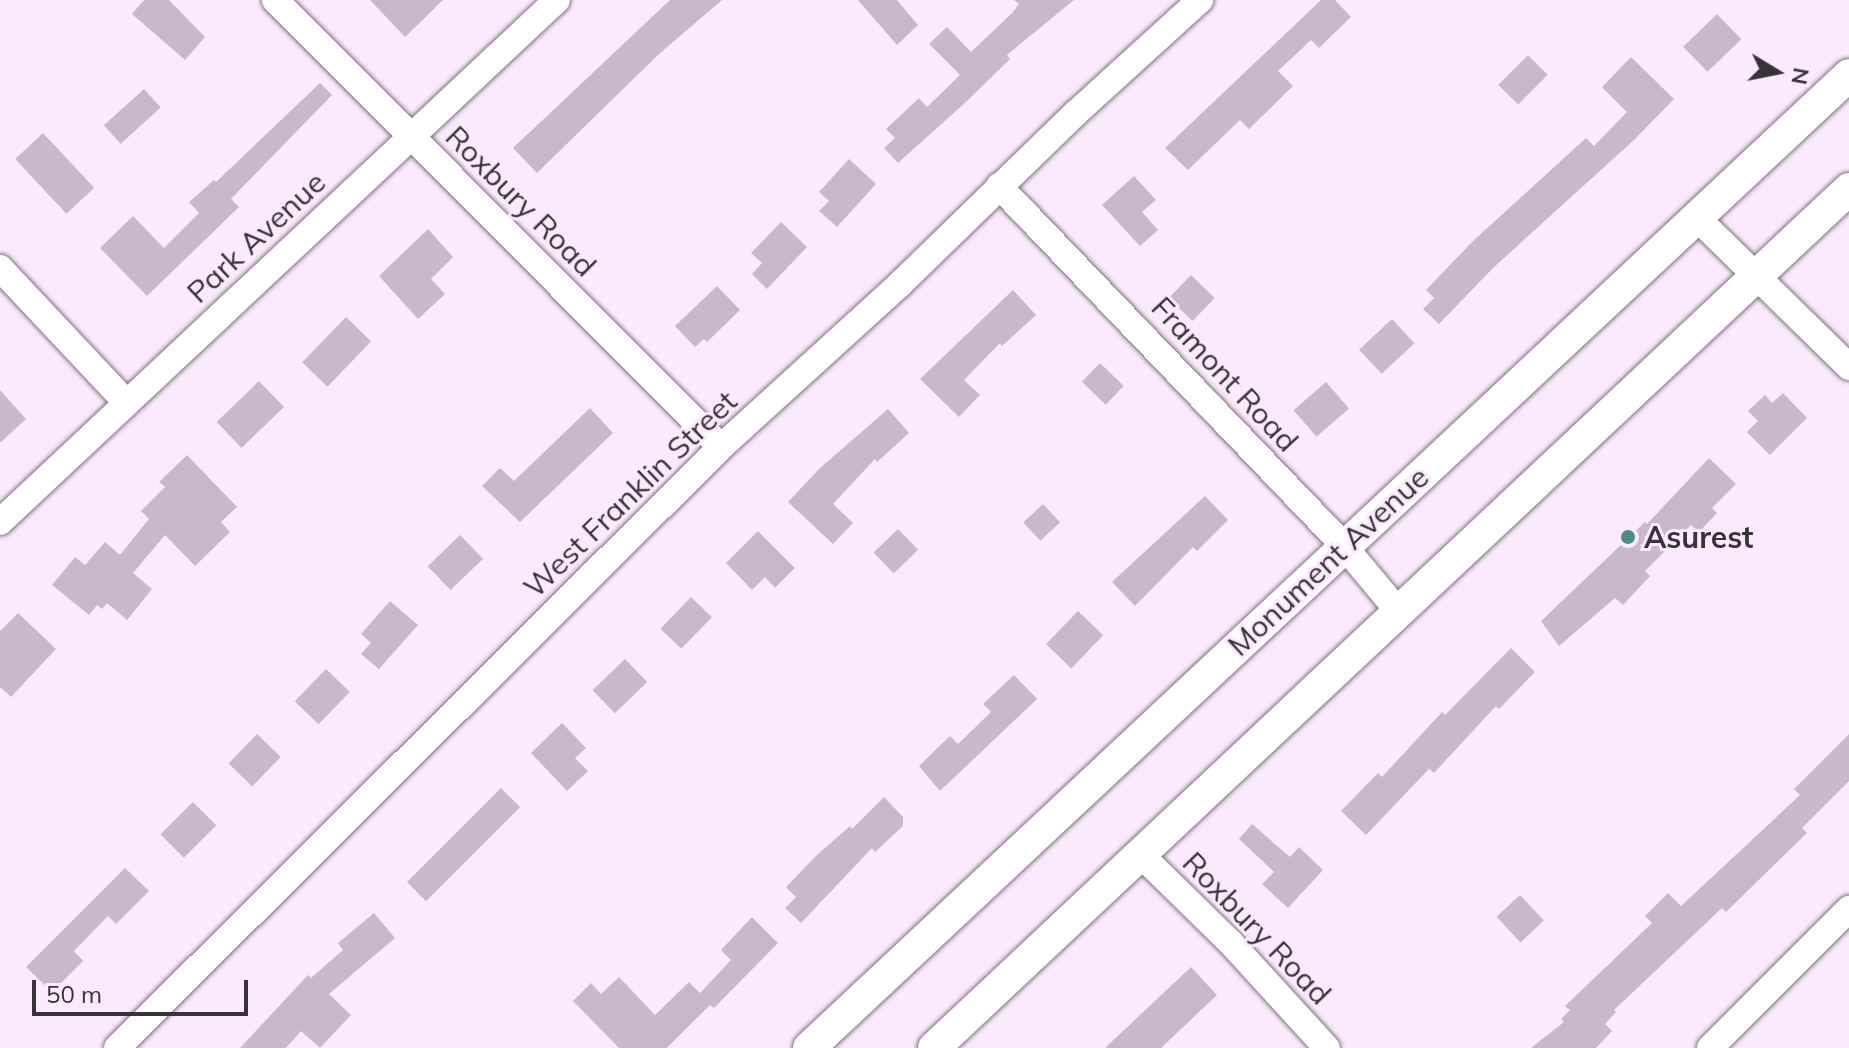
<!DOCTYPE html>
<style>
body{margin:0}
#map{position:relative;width:1849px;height:1048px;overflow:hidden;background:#fbeafd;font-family:Mulish,sans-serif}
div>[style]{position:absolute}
.building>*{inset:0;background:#c9b8cb;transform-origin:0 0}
.roads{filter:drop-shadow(0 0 2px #807181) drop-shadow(0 0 2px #807181)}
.minor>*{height:26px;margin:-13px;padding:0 13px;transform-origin:13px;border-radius:13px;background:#fff}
.tertiary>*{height:32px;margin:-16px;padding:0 16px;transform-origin:16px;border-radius:16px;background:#fff}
.dots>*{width:22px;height:22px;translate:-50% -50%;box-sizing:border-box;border:4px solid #fbeafd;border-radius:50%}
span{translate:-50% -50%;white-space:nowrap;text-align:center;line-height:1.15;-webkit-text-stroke:6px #fbeafd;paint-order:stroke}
.street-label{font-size:30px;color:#383239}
.poi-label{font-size:30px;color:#383239;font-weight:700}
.left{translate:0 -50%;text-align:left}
.north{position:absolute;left:1737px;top:32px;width:80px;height:80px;-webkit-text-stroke:6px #fbeafd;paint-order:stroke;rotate:100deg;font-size:22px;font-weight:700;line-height:32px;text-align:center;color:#383239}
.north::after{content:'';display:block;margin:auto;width:28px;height:36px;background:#383239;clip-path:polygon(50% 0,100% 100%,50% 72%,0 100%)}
.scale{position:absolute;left:32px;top:980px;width:216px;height:36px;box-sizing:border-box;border:4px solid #383239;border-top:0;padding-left:10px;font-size:24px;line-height:28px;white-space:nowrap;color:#383239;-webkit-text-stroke:6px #fbeafd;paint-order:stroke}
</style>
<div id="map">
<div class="building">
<i style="clip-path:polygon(144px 0,169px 0,205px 37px,185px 60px,132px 14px)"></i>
<i style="clip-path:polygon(370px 0,443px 0,405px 37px)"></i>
<i style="clip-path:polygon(670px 0,722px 0,659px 54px,537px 173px,513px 148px)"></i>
<i style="clip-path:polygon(858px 0,897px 0,918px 25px,897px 45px)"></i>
<i style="clip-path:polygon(1014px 0,1074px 0,1007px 55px,1010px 59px,966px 102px,898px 163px,884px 148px,895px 138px,886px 129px,919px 98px,927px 107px,960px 75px,929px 44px,947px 27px,971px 52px,1012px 13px,1019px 4px)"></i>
<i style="clip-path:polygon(1321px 0,1335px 0,1351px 17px,1319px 48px,1311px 40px,1278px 71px,1293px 86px,1249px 129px,1240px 120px,1188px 170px,1165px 148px)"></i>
<i style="left:1717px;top:14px;width:35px;height:47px;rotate:46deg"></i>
<i style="left:1528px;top:55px;width:28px;height:42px;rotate:45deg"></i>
<i style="clip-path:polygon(1631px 57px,1674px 99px,1634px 140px,1493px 268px,1439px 324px,1423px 309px,1434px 298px,1426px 290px,1473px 241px,1586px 138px,1594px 146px,1627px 112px,1602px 87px)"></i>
<i style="clip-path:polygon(320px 83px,332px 95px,231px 199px,239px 207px,147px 296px,100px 248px,133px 216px,164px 248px,199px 213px,189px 202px,214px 180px,216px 182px)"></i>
<i style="left:144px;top:89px;width:25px;height:54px;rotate:48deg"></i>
<i style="left:43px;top:133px;width:75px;height:38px;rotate:47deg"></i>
<i style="clip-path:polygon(849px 159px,876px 184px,837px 227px,819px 211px,829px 201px,819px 192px)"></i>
<i style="clip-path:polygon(1134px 176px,1156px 200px,1142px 212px,1158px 230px,1140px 246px,1102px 205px)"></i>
<i style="clip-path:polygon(781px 222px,807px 247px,767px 289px,752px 274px,762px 263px,751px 253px)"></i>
<i style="clip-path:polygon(428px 229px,453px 257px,431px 279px,445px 294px,418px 319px,379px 276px)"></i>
<i style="left:1191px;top:275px;width:33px;height:32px;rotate:44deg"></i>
<i style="clip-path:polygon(717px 286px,740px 310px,707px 342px,704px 339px,695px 347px,675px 326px)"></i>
<i style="clip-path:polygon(1013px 290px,1036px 315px,1002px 346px,1000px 343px,964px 380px,980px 395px,959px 417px,920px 379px)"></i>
<i style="left:346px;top:317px;width:35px;height:63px;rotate:44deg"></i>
<i style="left:1392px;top:319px;width:33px;height:45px;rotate:47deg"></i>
<i style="left:1100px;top:363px;width:33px;height:26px;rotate:44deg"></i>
<i style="left:259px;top:381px;width:36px;height:59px;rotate:46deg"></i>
<i style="left:1326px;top:382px;width:35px;height:43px;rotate:49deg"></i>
<i style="clip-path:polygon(0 390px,26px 419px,0 443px)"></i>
<i style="clip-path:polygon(1783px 393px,1807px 418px,1770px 455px,1747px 432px,1758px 421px,1748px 411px,1765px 395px,1772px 403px)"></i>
<i style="clip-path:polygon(590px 408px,613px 433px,520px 522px,482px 486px,500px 468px,514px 481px)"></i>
<i style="clip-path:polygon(888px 409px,909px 433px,877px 462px,875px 459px,833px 504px,853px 523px,833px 544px,788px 502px,820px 468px)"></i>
<i style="clip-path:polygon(187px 455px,237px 507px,221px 522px,230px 532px,195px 566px,165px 535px,133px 573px,152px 589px,127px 620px,107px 603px,102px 609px,97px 605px,89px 615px,52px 585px,75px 557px,85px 565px,105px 542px,120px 555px,149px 519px,141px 511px,165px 487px,159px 482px)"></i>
<i style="clip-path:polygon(1709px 458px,1736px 484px,1712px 508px,1717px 513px,1699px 532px,1691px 525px,1645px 571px,1650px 576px,1623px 605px,1615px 598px,1559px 646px,1541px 621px,1645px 522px,1647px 524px)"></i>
<i style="clip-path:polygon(1205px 496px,1228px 520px,1197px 551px,1193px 547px,1135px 606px,1112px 582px)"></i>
<i style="left:1043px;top:504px;width:25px;height:27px;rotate:47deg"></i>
<i style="left:898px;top:529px;width:29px;height:34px;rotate:46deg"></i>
<i style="clip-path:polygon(758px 531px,795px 568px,775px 588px,765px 577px,752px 590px,726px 563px)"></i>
<i style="left:460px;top:535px;width:33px;height:45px;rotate:46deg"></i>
<i style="left:691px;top:597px;width:29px;height:44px;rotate:44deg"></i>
<i style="clip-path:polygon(390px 601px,418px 625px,379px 669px,361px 654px,371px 643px,361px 634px)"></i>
<i style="left:1078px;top:611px;width:35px;height:46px;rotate:44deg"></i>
<i style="clip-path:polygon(18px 613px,56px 649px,11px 697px,0 687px,0 631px)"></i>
<i style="clip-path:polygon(1511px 648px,1535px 672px,1499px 709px,1496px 706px,1434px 773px,1429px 769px,1366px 835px,1341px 811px,1378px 773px,1382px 777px,1442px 712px,1445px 715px)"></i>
<i style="left:625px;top:659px;width:32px;height:45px;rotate:46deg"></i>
<i style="left:326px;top:669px;width:33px;height:45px;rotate:44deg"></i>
<i style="clip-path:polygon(1014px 675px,1037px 699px,940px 791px,919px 766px,950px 736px,958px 744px,991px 712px,983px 704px)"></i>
<i style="clip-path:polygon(562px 723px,586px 748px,575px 758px,588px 771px,567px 791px,531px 753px)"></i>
<i style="left:257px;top:734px;width:33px;height:41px;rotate:44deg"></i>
<i style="clip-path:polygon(1849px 734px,1849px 781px,1802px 828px,1807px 833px,1726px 912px,1722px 908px,1614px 1010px,1616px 1012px,1605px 1024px,1612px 1031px,1596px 1048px,1531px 1048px,1564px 1022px,1561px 1019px,1570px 1010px,1565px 1006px,1652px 923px,1645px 916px,1668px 893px,1681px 906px,1800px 795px,1794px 789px)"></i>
<i style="left:501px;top:788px;width:27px;height:133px;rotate:45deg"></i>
<i style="clip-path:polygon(884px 797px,903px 817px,903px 826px,875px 852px,872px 848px,801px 923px,785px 908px,796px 897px,786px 887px,817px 855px,850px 826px,852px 829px)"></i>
<i style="left:193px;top:802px;width:33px;height:46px;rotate:45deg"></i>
<i style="clip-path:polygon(1252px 824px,1290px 857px,1299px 847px,1323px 870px,1288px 908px,1262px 884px,1274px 872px,1239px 839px)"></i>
<i style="clip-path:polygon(125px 868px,149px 891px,116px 924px,108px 916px,74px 951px,83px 961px,52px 992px,26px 967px)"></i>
<i style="left:1520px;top:895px;width:35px;height:32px;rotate:47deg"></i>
<i style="clip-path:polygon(374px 913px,395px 938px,329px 994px,351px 1015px,320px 1048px,301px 1031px,286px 1048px,240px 1048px,308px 975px,311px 978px,343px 950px,338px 943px)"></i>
<i style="clip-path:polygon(752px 917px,778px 943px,714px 1008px,710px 1005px,667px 1048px,619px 1048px,573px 1001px,591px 983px,601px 994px,619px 977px,655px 1015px,689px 982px,700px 993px,731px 960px,721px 950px)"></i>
<i style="clip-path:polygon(1191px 967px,1217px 995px,1161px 1048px,1105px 1048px)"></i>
</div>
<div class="roads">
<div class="minor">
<i style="left:275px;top:0;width:631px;rotate:45.06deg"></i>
<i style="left:999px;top:186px;width:499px;rotate:46.2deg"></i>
<i style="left:1344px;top:546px;width:86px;rotate:50.2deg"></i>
<i style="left:1697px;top:218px;width:213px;rotate:44.4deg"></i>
<i style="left:0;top:268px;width:184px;rotate:46.8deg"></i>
<i style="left:0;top:522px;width:763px;rotate:-43.14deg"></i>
<i style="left:1140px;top:854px;width:127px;rotate:44.4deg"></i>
<i style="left:1231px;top:943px;width:142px;rotate:47.6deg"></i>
<i style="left:117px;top:1048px;width:852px;rotate:-44.86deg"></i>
<i style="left:721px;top:447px;width:242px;rotate:-42.3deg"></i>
<i style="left:900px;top:284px;width:245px;rotate:-44.2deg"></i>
<i style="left:1076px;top:113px;width:168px;rotate:-42.3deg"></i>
<i style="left:1710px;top:1048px;width:197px;rotate:-45deg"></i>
</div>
<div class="tertiary">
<i style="left:809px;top:1048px;width:1424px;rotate:-43.09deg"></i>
<i style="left:934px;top:1048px;width:1255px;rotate:-43.19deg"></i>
</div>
</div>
<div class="dots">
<i style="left:1628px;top:537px;background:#498e85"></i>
</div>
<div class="street-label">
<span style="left:521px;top:201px;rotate:45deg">Roxbury Road</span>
<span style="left:256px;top:237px;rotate:-43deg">Park Avenue</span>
<span style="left:1225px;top:374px;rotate:47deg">Framont Road</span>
<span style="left:630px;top:494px;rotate:-44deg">West Franklin Street</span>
<span style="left:1328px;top:561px;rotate:-43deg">Monument Avenue</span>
<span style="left:1257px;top:928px;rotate:46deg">Roxbury Road</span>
</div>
<div class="poi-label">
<span class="left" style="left:1644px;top:537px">Asurest</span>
</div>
<div class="north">N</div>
<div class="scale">50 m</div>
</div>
